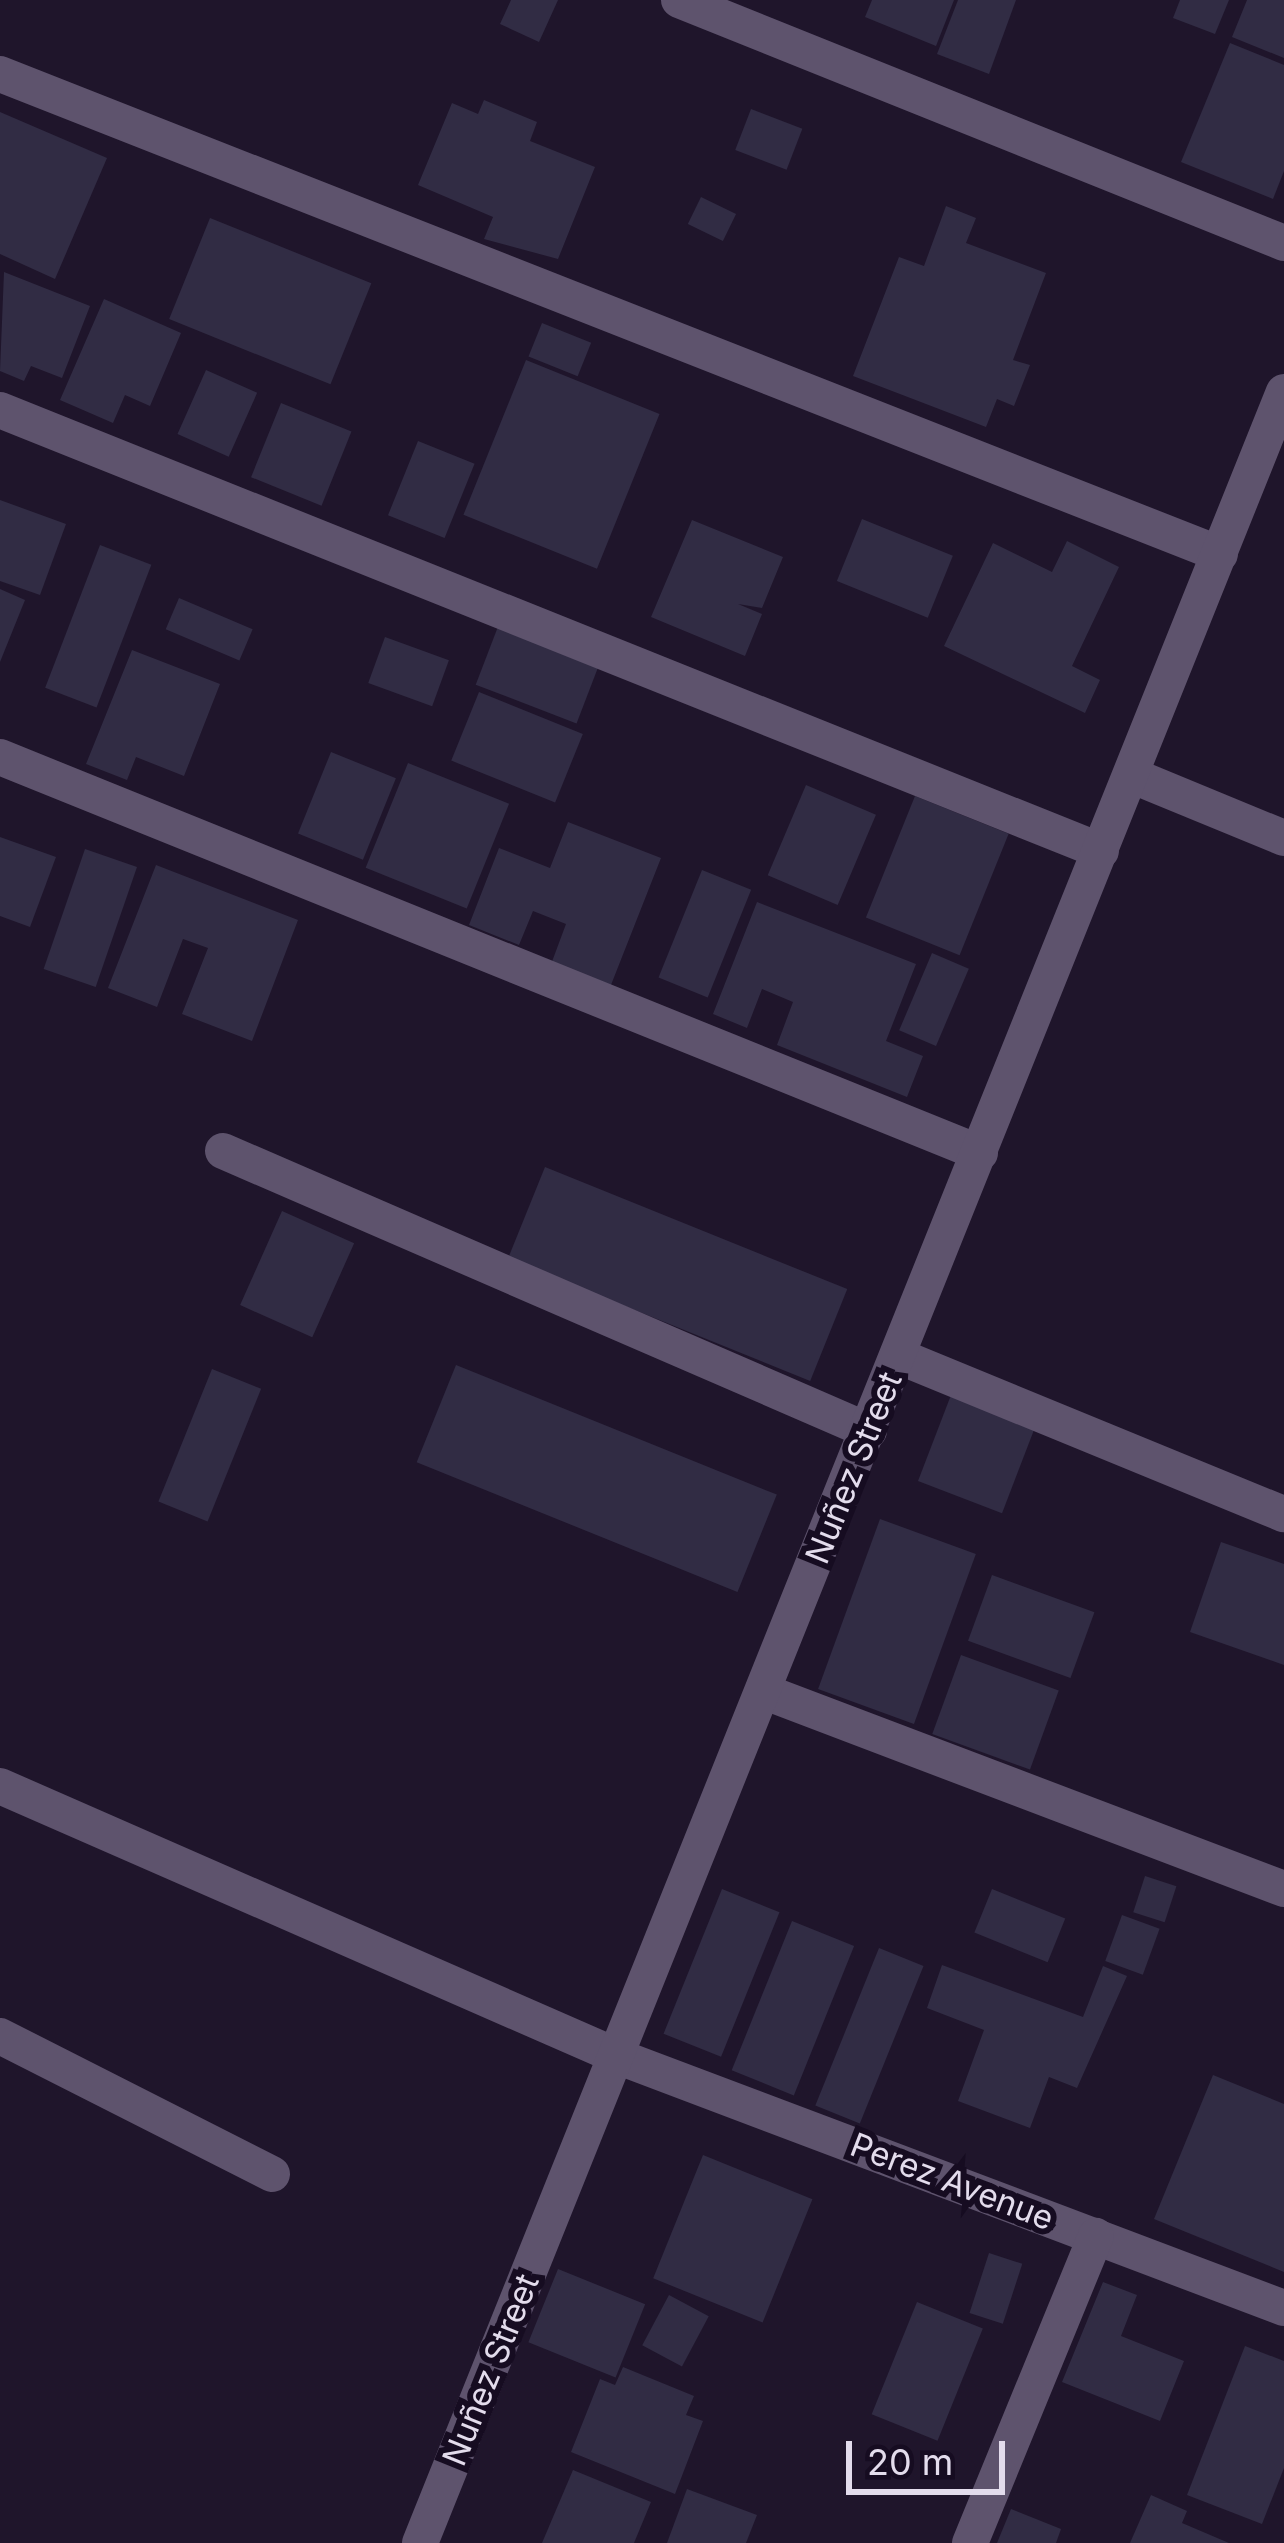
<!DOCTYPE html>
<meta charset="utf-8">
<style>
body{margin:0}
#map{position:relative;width:1284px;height:2543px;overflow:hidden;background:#1f152b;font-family:Inter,sans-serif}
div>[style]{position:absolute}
.building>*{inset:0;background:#312c44;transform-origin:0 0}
.minor>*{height:36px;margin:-18px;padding:0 18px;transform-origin:18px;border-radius:18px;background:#5e536d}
span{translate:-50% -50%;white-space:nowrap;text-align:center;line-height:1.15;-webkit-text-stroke:12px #160c21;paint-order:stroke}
.street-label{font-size:33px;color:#e3dcec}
.scale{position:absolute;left:846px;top:2441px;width:159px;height:54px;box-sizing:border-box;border:6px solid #e3dcec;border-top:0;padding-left:15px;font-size:36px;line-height:42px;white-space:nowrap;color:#e3dcec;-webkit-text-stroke:9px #160c21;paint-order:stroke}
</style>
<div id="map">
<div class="building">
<i style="clip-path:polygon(511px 0,558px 0,539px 42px,500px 24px)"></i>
<i style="clip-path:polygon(872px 0,954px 0,936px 46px,865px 17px)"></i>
<i style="clip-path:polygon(958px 0,1016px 0,989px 74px,937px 54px)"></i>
<i style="clip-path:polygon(1180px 0,1229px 0,1215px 34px,1173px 18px)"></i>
<i style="clip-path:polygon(1247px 0,1284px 0,1284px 58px,1232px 37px)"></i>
<i style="clip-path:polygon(1230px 43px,1284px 65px,1284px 171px,1273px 199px,1181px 162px)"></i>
<i style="clip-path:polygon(484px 100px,537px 122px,530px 141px,595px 167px,558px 259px,484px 239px,493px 217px,418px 185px,452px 103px,478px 114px)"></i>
<i style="left:751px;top:109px;width:55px;height:44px;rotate:21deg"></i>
<i style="clip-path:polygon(0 112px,107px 158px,55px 279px,0 254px)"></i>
<i style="left:701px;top:197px;width:39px;height:30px;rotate:26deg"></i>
<i style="clip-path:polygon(946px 206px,976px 218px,966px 243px,1046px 273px,1013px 360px,1030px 365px,1014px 406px,997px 399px,986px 427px,853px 376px,899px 257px,924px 266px)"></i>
<i style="left:210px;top:218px;width:174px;height:109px;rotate:22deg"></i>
<i style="clip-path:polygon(4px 272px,90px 306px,62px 378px,31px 366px,24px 381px,0 371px)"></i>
<i style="clip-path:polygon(104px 299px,181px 333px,150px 406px,125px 395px,113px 423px,60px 400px)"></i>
<i style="left:542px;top:323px;width:53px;height:36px;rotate:22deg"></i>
<i style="left:526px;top:360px;width:144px;height:167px;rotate:22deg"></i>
<i style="left:206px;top:370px;width:56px;height:70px;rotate:24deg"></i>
<i style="left:281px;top:403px;width:76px;height:80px;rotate:22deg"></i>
<i style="left:418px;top:441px;width:61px;height:80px;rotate:22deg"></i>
<i style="clip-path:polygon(0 500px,66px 524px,40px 595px,0 581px)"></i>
<i style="left:862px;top:519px;width:98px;height:67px;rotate:22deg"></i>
<i style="clip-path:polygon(692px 520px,783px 557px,762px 608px,738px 604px,762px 614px,745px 656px,651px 617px)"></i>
<i style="clip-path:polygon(1067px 541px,1119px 567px,1072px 666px,1100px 680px,1085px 713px,944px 646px,993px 543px,1052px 572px)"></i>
<i style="left:100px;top:545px;width:55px;height:153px;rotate:21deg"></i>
<i style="clip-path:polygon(0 589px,25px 600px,0 662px)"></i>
<i style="left:179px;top:598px;width:80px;height:34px;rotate:23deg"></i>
<i style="left:499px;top:624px;width:108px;height:65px;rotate:21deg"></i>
<i style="left:385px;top:637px;width:68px;height:49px;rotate:20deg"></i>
<i style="clip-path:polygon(132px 650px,220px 684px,184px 776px,136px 757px,127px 780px,86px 764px)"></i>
<i style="left:479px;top:692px;width:112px;height:74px;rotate:22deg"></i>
<i style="left:331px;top:752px;width:70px;height:88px;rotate:22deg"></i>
<i style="left:408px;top:763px;width:109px;height:113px;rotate:22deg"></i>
<i style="left:806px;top:785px;width:76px;height:98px;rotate:23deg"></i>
<i style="left:915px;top:796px;width:101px;height:131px;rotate:22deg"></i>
<i style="clip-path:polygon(568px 822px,661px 858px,609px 990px,550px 967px,566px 924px,533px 911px,519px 945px,469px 925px,499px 848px,550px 868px)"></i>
<i style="clip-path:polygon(0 837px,56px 857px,30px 927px,0 916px)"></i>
<i style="left:85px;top:849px;width:55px;height:127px;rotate:19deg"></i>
<i style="clip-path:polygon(156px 865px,298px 920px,252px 1041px,182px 1014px,208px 948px,183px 939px,157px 1007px,108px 988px)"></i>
<i style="left:702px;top:870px;width:53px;height:116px;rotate:22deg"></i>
<i style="clip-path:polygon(757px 902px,916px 964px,886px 1041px,923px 1056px,907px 1097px,777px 1045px,793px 1002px,762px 989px,747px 1028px,713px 1014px)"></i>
<i style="left:932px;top:953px;width:40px;height:84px;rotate:23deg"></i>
<i style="left:545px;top:1167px;width:326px;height:99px;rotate:22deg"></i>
<i style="left:282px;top:1211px;width:79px;height:103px;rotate:24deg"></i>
<i style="left:456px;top:1365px;width:346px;height:105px;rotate:22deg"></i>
<i style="left:212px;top:1369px;width:53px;height:143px;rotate:22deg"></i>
<i style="left:956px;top:1382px;width:90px;height:106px;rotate:21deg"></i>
<i style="left:880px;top:1519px;width:102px;height:181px;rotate:20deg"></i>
<i style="clip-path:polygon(1221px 1542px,1284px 1564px,1284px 1665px,1190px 1632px)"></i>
<i style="left:992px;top:1575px;width:109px;height:70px;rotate:20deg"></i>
<i style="left:961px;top:1655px;width:104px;height:84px;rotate:20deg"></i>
<i style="left:1145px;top:1876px;width:33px;height:38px;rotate:18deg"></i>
<i style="left:722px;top:1889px;width:62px;height:156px;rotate:22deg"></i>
<i style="left:992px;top:1889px;width:79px;height:47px;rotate:22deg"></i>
<i style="left:1122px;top:1915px;width:40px;height:49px;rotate:20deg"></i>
<i style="left:792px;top:1921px;width:67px;height:161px;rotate:22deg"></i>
<i style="left:879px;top:1948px;width:48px;height:170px;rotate:22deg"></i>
<i style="clip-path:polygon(942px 1965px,1083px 2017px,1103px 1966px,1127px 1976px,1077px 2088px,1049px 2077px,1030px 2128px,958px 2101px,984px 2030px,927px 2008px)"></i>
<i style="clip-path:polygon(1213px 2075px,1284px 2104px,1284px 2272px,1154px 2219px)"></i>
<i style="left:703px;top:2155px;width:118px;height:133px;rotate:22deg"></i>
<i style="left:989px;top:2253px;width:35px;height:63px;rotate:18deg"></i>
<i style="left:558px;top:2269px;width:94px;height:79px;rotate:22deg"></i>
<i style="clip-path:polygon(1103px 2282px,1137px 2295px,1121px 2336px,1184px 2361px,1160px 2421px,1062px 2382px)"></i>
<i style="left:669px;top:2295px;width:45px;height:57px;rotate:28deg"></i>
<i style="left:917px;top:2302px;width:71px;height:121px;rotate:22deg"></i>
<i style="clip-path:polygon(1245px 2346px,1284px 2361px,1284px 2468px,1262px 2524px,1187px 2495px)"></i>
<i style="clip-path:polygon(623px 2367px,694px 2396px,686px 2415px,703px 2421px,675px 2494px,571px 2452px,600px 2379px,615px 2385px)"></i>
<i style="clip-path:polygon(573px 2470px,651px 2502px,634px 2543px,542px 2543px)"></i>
<i style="clip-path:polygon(687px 2489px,757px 2515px,746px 2543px,667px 2543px)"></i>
<i style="clip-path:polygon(1151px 2495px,1187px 2511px,1182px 2523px,1229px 2543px,1130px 2543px)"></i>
<i style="clip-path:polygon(1011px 2509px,1061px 2529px,1056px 2543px,997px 2543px)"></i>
</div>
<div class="minor">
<i style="left:679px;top:0;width:652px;rotate:21.88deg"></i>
<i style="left:0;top:74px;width:1311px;rotate:21.48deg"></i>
<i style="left:0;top:410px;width:1186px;rotate:21.83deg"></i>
<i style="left:0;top:757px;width:1057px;rotate:22deg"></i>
<i style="left:1131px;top:775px;width:165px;rotate:22.4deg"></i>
<i style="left:223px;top:1151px;width:704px;rotate:23.43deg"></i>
<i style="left:898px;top:1356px;width:417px;rotate:22.3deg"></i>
<i style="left:765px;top:1692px;width:555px;rotate:20.79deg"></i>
<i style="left:0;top:1786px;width:676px;rotate:23.64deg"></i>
<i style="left:619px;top:2057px;width:711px;rotate:20.68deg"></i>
<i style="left:0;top:2036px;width:305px;rotate:26.9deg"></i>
<i style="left:420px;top:2543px;width:2318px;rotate:-68.12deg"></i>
<i style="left:970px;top:2543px;width:332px;rotate:-67.7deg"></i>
</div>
<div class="street-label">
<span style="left:854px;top:1468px;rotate:-68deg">Nuñez Street</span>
<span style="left:952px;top:2182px;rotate:21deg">Perez Avenue</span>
<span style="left:491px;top:2370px;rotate:-68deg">Nuñez Street</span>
</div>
<div class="scale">20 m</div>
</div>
